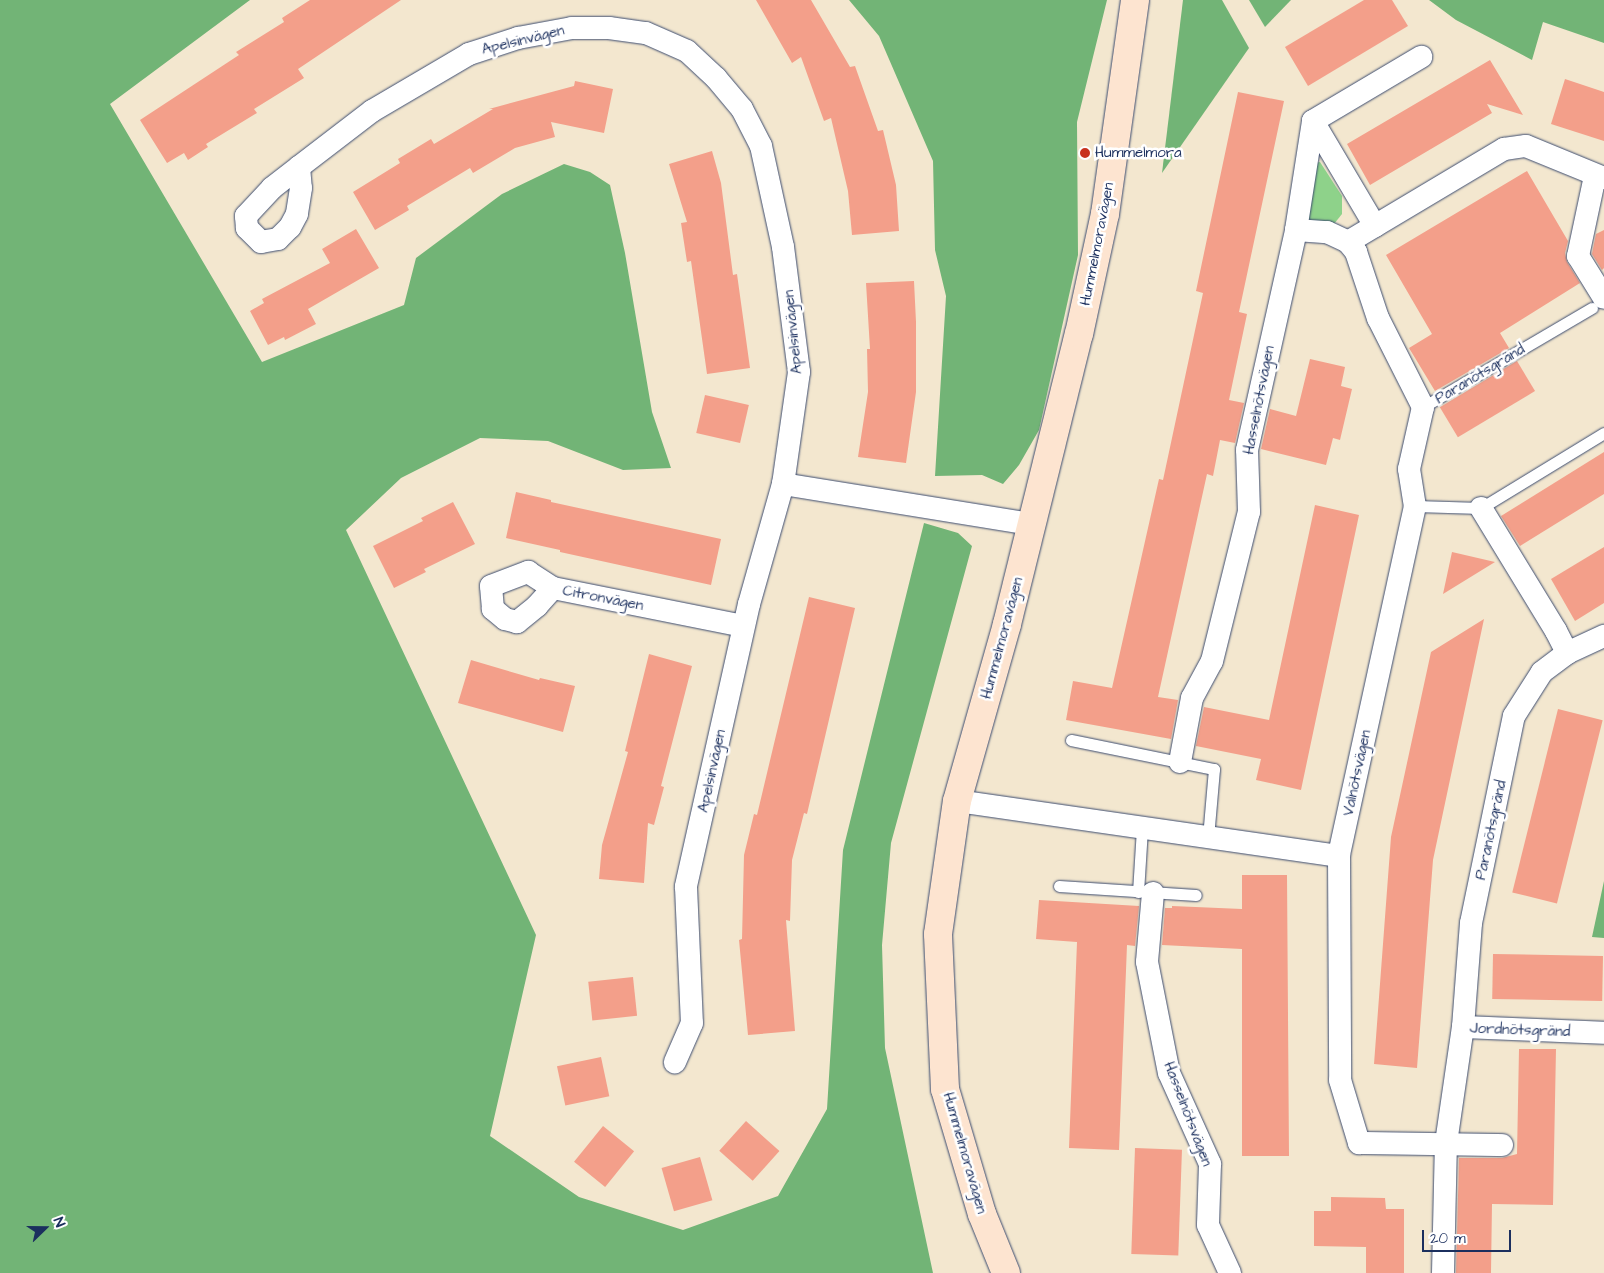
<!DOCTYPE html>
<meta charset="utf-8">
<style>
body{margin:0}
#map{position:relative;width:1604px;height:1273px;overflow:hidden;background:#f3e7cf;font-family:"Architects Daughter",sans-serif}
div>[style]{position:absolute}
.green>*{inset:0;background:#8ed28a}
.forest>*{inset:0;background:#72b476}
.building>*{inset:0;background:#f39f8a;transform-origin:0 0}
.roads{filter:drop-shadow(0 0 1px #3b4b6f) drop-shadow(0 0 1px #3b4b6f)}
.lane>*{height:11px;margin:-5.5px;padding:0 5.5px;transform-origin:5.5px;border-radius:5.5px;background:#fff}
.street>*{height:22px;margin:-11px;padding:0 11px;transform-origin:11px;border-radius:11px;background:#fff}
.secondary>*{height:28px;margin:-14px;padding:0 14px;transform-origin:14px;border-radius:14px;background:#fde4d0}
.dots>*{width:14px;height:14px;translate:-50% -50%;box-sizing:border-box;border:2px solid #fff;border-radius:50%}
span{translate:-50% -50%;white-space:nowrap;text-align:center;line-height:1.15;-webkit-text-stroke:5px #fff;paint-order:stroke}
.street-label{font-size:15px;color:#1b2f5e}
.poi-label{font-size:15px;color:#1b2f5e}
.left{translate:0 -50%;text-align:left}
.north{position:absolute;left:20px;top:1203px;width:50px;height:50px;-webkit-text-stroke:4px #fff;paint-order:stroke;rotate:68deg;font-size:14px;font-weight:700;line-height:20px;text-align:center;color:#1b2f5e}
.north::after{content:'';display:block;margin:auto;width:18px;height:22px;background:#1b2f5e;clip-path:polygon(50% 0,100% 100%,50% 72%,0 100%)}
.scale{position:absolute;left:1422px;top:1230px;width:89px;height:22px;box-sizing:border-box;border:2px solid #1b2f5e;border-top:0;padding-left:6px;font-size:15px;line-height:18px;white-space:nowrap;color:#1b2f5e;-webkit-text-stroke:4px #fff;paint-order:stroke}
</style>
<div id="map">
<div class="green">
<i style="clip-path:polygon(1320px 162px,1342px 196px,1342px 214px,1334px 224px,1316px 225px,1304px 218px,1311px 164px)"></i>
</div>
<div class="forest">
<i style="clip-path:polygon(0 0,250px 0,110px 104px,262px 362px,404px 305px,416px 258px,502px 194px,564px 164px,590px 172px,610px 185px,625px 253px,652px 412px,671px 468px,623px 470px,548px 441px,480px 438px,401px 478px,346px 530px,536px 935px,490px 1136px,579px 1197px,683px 1230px,778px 1196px,827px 1109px,843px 850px,924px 523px,958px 533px,972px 546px,891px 843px,882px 945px,885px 1048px,933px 1273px,0 1273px)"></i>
<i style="clip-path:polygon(849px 0,1107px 0,1077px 122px,1078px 255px,1039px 430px,1019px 465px,1003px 484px,982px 475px,935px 476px,946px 296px,935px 250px,933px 161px,879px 36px)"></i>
<i style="clip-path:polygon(1183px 0,1222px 0,1249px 48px,1162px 173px)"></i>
<i style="clip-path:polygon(1249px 0,1291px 0,1265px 27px)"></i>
<i style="clip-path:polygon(1429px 0,1604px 0,1604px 43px,1543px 22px,1532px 60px,1456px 20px)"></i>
<i style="clip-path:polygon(1604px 881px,1604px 938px,1592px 937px)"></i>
</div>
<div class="building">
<i style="clip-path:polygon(310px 0,401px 0,298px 69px,304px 78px,254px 109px,257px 113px,206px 144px,208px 147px,188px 160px,184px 153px,167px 163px,140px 120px,239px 55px,236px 52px,284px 22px,282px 18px)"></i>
<i style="clip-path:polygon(756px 0,811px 0,850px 67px,855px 66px,878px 131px,883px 130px,896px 185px,899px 231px,852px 235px,848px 191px,831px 118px,824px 121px,801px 57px,792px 63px)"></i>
<i style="clip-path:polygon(1364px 0,1392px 0,1408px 26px,1308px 86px,1285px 47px)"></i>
<i style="clip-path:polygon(1490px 60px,1523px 115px,1487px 104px,1492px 113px,1370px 185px,1347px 144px)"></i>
<i style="clip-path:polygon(1565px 79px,1604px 92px,1604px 141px,1551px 124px)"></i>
<i style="clip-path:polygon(575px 81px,613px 89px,604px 133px,551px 122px,555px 137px,515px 148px,473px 173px,470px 168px,407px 206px,409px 210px,375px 230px,353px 192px,400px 163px,398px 159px,431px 139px,434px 144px,493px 109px,489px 109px,574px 86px)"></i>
<i style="clip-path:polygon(1238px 92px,1284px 101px,1239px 312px,1247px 314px,1229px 400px,1244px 403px,1235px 443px,1220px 440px,1213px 476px,1207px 474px,1158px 697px,1178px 700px,1171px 739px,1066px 720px,1073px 681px,1112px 688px,1159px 479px,1163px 480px,1203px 293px,1196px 291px)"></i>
<i style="clip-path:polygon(712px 151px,721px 183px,733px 275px,737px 274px,750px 368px,707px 374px,691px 261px,687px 262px,681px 223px,687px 222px,669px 164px)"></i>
<i style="clip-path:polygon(1527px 171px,1568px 241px,1565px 253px,1567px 262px,1580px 283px,1500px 333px,1509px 348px,1435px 391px,1409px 348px,1432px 334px,1386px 255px)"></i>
<i style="clip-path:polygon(356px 229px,379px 268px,308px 309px,316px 324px,285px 340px,284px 337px,268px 345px,250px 311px,264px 303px,262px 299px,330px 263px,322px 249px)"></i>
<i style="clip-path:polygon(1604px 230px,1604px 268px,1602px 270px,1592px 254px,1596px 234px)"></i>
<i style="clip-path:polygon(914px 281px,916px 322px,916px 392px,906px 463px,858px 457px,868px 392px,867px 349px,870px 349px,866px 283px)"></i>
<i style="clip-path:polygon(1310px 359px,1345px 367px,1341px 386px,1352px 389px,1340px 440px,1333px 438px,1326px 465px,1261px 449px,1270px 409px,1296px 416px)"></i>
<i style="left:1517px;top:361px;width:35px;height:90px;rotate:59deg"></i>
<i style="left:705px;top:395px;width:45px;height:39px;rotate:13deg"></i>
<i style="clip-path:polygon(1604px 452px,1604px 494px,1520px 546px,1501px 516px)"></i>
<i style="clip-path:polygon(516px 492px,551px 500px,551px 502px,721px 539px,711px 585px,560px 552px,560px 550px,506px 538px)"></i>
<i style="clip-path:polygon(453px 502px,475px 544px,424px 569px,426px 572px,394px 588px,373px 546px,423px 521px,421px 518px)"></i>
<i style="clip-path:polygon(1315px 505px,1359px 515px,1301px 790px,1256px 780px,1261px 759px,1196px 746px,1204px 707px,1269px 720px)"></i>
<i style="clip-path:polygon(1604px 547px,1604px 603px,1575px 621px,1551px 579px)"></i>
<i style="clip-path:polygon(1452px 552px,1495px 562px,1443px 594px)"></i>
<i style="clip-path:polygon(809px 597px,855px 608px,807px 814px,804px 813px,792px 860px,790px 921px,786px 920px,795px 1031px,748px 1035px,739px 940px,742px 939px,744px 855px,754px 814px,757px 815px)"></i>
<i style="clip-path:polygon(1484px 619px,1433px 860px,1417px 1068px,1374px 1064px,1391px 837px,1431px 652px)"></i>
<i style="clip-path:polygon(649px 654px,692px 666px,661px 786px,664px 787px,654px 825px,648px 823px,644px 883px,599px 879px,602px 845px,628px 752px,625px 751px)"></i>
<i style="clip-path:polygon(471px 660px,539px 680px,540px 678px,575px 686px,563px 732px,458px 703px)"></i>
<i style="left:1558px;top:709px;width:46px;height:189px;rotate:14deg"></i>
<i style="clip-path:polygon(1242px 875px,1287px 875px,1289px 1156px,1242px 1156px,1242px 949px,1162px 945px,1165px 908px,1172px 908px,1172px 906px,1242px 909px)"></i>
<i style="clip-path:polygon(1039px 900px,1139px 906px,1135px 946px,1127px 945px,1119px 1150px,1069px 1148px,1077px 942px,1036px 939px)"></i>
<i style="left:1493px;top:954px;width:110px;height:45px;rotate:1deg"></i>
<i style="left:633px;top:977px;width:39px;height:45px;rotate:84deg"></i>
<i style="clip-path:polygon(1519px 1049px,1556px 1049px,1553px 1205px,1492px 1204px,1491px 1273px,1456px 1273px,1459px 1158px,1502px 1158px,1517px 1154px)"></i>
<i style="left:601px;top:1057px;width:40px;height:45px;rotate:78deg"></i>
<i style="left:746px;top:1121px;width:45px;height:40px;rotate:42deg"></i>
<i style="left:603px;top:1126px;width:40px;height:46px;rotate:39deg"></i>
<i style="left:1135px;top:1148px;width:47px;height:106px;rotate:2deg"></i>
<i style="left:700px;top:1157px;width:45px;height:40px;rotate:74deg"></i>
<i style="clip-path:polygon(1331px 1197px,1385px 1198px,1386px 1209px,1404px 1209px,1404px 1273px,1366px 1273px,1366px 1247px,1314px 1246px,1314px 1211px,1331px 1211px)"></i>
</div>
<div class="roads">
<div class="lane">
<i style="left:1423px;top:407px;width:196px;rotate:-30.4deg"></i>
<i style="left:1415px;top:506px;width:66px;rotate:1.7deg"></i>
<i style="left:1481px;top:508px;width:144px;rotate:-31.4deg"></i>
<i style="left:1071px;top:740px;width:146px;rotate:11.5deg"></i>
<i style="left:1214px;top:769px;width:68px;rotate:95deg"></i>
<i style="left:1059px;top:886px;width:137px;rotate:3.8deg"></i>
<i style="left:1138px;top:892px;width:64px;rotate:-86.4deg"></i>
</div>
<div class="street">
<i style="left:299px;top:167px;width:21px;rotate:85deg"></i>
<i style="left:301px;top:188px;width:26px;rotate:99deg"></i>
<i style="left:297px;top:214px;width:15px;rotate:118deg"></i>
<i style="left:290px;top:227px;width:17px;rotate:135deg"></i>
<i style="left:278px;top:239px;width:17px;rotate:170deg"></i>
<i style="left:261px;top:242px;width:20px;rotate:-135deg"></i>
<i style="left:247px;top:228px;width:12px;rotate:-95deg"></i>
<i style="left:246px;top:216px;width:38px;rotate:-47deg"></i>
<i style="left:272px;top:188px;width:34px;rotate:-38deg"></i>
<i style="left:299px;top:167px;width:92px;rotate:-37.5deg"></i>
<i style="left:372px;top:111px;width:113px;rotate:-30.4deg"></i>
<i style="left:469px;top:54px;width:52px;rotate:-18.1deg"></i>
<i style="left:518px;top:38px;width:55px;rotate:-10.5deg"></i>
<i style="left:572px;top:28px;width:37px"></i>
<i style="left:609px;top:28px;width:37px;rotate:8deg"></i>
<i style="left:646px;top:33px;width:45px;rotate:23.7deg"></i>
<i style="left:687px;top:51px;width:40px;rotate:43deg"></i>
<i style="left:716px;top:78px;width:40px;rotate:50deg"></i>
<i style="left:742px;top:109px;width:42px;rotate:62.8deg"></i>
<i style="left:761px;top:146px;width:103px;rotate:77.7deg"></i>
<i style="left:783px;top:247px;width:126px;rotate:82.7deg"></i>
<i style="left:799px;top:372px;width:113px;rotate:98.1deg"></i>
<i style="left:783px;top:484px;width:125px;rotate:105.8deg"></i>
<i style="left:749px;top:604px;width:290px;rotate:102.6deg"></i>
<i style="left:686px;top:887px;width:136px;rotate:87.5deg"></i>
<i style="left:692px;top:1023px;width:43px;rotate:113.6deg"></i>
<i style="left:1595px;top:176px;width:82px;rotate:102deg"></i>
<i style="left:1578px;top:256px;width:49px;rotate:58.2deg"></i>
<i style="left:1375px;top:226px;width:122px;rotate:-120.6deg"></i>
<i style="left:1313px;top:121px;width:126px;rotate:-30.7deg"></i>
<i style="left:1296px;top:230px;width:31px;rotate:4deg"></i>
<i style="left:1327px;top:232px;width:23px;rotate:25deg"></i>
<i style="left:1348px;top:242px;width:13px;rotate:51deg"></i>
<i style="left:1356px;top:252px;width:70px;rotate:71.6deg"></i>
<i style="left:1378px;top:318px;width:100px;rotate:63.2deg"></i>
<i style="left:1423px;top:407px;width:64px;rotate:102.7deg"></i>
<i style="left:1409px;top:469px;width:37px;rotate:81deg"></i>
<i style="left:1415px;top:506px;width:358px;rotate:102.3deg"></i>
<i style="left:1339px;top:856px;width:224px;rotate:89.7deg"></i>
<i style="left:1340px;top:1080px;width:66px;rotate:73.2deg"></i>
<i style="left:1359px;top:1143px;width:143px;rotate:0.8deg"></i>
<i style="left:1348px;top:242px;width:182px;rotate:-30.8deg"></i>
<i style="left:1504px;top:149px;width:22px;rotate:-8deg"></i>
<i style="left:1526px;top:146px;width:84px;rotate:22.3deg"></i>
<i style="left:783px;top:484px;width:250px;rotate:9.2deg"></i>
<i style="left:1481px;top:508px;width:144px;rotate:58.6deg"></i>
<i style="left:1556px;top:631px;width:25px;rotate:63deg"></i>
<i style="left:1567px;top:653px;width:41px;rotate:-24.7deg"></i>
<i style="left:553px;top:588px;width:24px;rotate:132deg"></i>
<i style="left:537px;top:606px;width:26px;rotate:141deg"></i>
<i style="left:517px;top:622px;width:12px;rotate:-166deg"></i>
<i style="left:505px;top:619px;width:16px;rotate:-140deg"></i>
<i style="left:493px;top:609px;width:23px;rotate:-95deg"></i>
<i style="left:491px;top:586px;width:40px;rotate:-21deg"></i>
<i style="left:528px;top:572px;width:30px;rotate:33deg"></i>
<i style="left:553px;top:588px;width:194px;rotate:11.3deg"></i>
<i style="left:1180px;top:762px;width:65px;rotate:-79.4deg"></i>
<i style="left:1192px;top:698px;width:42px;rotate:-61.6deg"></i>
<i style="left:1212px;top:661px;width:154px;rotate:-76.1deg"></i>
<i style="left:1249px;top:512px;width:62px;rotate:-91.8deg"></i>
<i style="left:1247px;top:450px;width:225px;rotate:-77.4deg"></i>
<i style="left:1296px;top:230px;width:110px;rotate:-81.1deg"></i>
<i style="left:957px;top:801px;width:386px;rotate:8.2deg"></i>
<i style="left:1153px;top:893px;width:69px;rotate:95deg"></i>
<i style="left:1147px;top:962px;width:113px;rotate:78.8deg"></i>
<i style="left:1169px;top:1073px;width:100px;rotate:65.7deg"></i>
<i style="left:1210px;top:1164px;width:61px;rotate:91.9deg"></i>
<i style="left:1208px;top:1225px;width:53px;rotate:65.4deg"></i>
<i style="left:1463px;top:1027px;width:141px;rotate:2.4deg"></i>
<i style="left:1443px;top:1273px;width:130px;rotate:-88.7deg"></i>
<i style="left:1446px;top:1143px;width:117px;rotate:-81.7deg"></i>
<i style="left:1463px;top:1027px;width:104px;rotate:-85.6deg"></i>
<i style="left:1471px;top:923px;width:211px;rotate:-78.3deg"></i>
<i style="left:1514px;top:716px;width:52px;rotate:-57.5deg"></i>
<i style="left:1542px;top:672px;width:31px;rotate:-37deg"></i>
</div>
<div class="secondary">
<i style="left:1006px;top:1273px;width:64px;rotate:-112.1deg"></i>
<i style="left:982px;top:1214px;width:130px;rotate:-106.5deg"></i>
<i style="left:945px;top:1089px;width:155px;rotate:-92.6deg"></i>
<i style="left:938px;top:934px;width:134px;rotate:-81.9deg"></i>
<i style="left:957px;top:801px;width:184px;rotate:-74.2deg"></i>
<i style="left:1007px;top:624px;width:299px;rotate:-76.1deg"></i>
<i style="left:1079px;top:334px;width:123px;rotate:-77.8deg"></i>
<i style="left:1105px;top:214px;width:216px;rotate:-82deg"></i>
</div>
</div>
<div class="dots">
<i style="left:1085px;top:153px;background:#c8321e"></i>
</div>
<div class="street-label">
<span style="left:523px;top:40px;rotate:-14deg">Apelsinvägen</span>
<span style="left:1097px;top:244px;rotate:-79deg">Hummelmoravägen</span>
<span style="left:793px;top:332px;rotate:-96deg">Apelsinvägen</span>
<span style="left:1480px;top:374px;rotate:-31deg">Paranötsgränd</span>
<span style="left:1259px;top:400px;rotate:-79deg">Hasselnötsvägen</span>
<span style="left:603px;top:598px;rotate:11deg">Citronvägen</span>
<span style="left:1002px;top:638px;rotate:-75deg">Hummelmoravägen</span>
<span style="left:712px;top:771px;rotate:-78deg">Apelsinvägen</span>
<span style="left:1357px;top:773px;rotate:-78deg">Valnötsvägen</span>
<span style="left:1491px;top:830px;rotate:-78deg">Paranötsgränd</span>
<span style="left:1520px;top:1030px;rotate:2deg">Jordnötsgränd</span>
<span style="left:1188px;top:1114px;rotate:69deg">Hasselnötsvägen</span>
<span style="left:965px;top:1153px;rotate:74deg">Hummelmoravägen</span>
</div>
<div class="poi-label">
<span class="left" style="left:1095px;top:153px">Hummelmora</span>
</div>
<div class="north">N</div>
<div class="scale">20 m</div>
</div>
